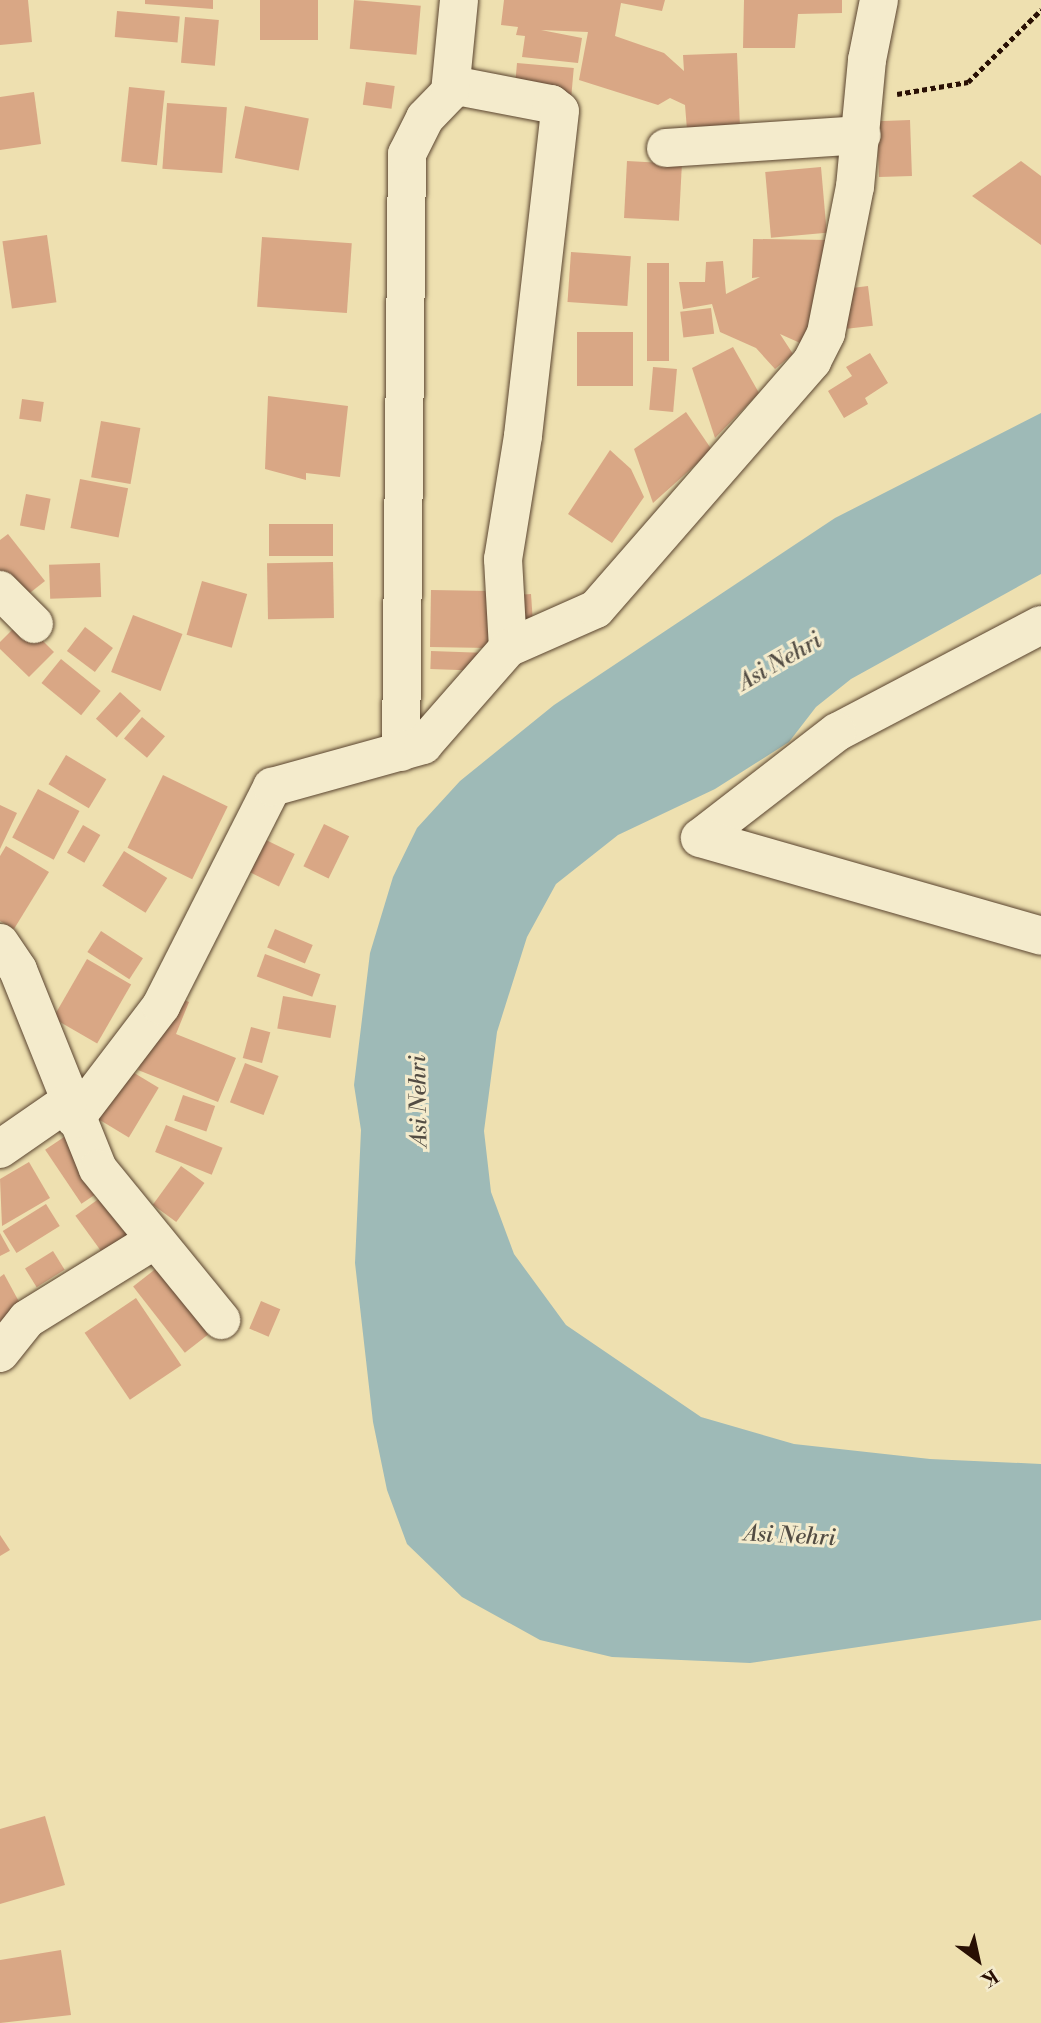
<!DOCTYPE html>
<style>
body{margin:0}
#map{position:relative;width:1041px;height:2023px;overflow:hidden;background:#eee0b0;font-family:"Libre Bodoni",serif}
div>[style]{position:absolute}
.water>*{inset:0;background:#9ebab7}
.building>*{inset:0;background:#d9a785;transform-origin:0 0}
.path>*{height:4.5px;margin-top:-2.25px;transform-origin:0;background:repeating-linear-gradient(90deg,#291004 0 5px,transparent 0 8.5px)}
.roads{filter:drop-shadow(0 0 2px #5a442f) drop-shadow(0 0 2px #5a442f)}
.minor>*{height:38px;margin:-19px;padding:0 19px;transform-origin:19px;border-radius:19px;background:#f4ebcc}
span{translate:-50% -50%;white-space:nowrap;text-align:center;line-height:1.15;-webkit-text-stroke:6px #f4ebcc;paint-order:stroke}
.water-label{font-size:23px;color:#524c43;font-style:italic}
.north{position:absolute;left:943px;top:1925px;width:70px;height:70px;-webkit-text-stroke:5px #f4ebcc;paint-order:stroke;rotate:147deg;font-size:19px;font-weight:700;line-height:28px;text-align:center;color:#291004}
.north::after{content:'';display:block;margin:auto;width:24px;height:32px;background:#291004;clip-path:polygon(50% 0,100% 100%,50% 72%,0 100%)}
</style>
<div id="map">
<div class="water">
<i style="clip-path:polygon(1041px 413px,1041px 574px,851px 679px,816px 707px,789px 742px,715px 789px,618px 835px,556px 884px,527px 937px,497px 1032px,484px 1131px,491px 1192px,514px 1254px,566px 1325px,701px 1417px,794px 1444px,930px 1459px,1041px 1464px,1041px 1620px,750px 1663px,612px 1657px,540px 1640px,462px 1597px,407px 1544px,387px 1490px,373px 1422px,355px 1263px,361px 1130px,354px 1085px,370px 953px,393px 877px,417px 828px,460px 781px,554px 705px,835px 518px)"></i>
</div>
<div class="building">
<i style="clip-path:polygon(0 0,28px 0,32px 42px,0 45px)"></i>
<i style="clip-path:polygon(145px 0,213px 0,213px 9px,145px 4px)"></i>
<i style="left:260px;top:0;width:58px;height:40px"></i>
<i style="left:354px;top:0;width:67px;height:49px;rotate:5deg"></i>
<i style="clip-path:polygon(504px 0,665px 0,662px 11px,621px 3px,615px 36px,664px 53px,684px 71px,683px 55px,737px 53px,740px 128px,687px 130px,685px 105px,670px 98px,658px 105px,579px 80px,588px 32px,541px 30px,582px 38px,578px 63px,522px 57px,525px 36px,516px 35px,518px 27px,501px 25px)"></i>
<i style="clip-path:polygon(744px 0,842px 0,842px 13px,798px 14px,795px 48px,743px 48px)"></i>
<i style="left:117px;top:11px;width:63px;height:26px;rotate:5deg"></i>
<i style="left:185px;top:17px;width:34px;height:46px;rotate:5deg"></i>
<i style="left:517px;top:63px;width:57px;height:27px;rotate:5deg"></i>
<i style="left:366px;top:82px;width:29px;height:23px;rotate:8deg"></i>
<i style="left:129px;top:87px;width:36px;height:75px;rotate:6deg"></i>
<i style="clip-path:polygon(34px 92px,41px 144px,0 150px,0 97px)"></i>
<i style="left:167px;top:103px;width:60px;height:66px;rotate:4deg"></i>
<i style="left:245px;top:106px;width:65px;height:53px;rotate:11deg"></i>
<i style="left:910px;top:120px;width:56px;height:33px;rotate:88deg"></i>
<i style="left:627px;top:161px;width:55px;height:57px;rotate:3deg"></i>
<i style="clip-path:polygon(1021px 161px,1041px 176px,1041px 245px,972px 196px)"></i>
<i style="left:821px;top:167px;width:66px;height:56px;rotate:85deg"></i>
<i style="left:47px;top:235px;width:68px;height:45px;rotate:82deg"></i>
<i style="left:262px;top:237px;width:90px;height:70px;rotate:4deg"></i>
<i style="clip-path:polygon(753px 239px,830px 240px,809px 347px,780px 334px,793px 354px,775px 369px,756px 348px,720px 332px,712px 304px,683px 309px,679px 282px,705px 282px,706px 262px,723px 261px,726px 294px,760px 277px,752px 278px)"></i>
<i style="left:571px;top:252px;width:60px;height:50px;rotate:4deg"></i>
<i style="left:647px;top:263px;width:22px;height:98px"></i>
<i style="left:868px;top:286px;width:40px;height:26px;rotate:83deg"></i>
<i style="left:711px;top:308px;width:26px;height:31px;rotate:83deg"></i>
<i style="left:633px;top:332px;width:54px;height:56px;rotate:90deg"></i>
<i style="clip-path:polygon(733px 347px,759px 393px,715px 438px,692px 368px)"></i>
<i style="clip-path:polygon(870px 353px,888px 383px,865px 398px,868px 404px,844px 418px,828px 391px,852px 376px,846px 367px)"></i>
<i style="left:653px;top:367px;width:24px;height:43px;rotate:5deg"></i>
<i style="clip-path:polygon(268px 396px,348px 406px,340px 477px,306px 473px,306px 480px,265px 469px)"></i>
<i style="left:22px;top:399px;width:22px;height:20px;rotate:8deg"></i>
<i style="clip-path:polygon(686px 412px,712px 450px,653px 503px,634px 449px)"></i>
<i style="left:101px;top:421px;width:40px;height:57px;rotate:10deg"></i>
<i style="clip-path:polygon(610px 450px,631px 469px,644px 497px,612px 543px,568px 514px)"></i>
<i style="left:80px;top:479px;width:49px;height:50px;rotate:11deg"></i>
<i style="left:26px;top:494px;width:25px;height:32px;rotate:11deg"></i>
<i style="left:333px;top:524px;width:32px;height:64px;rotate:90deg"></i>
<i style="clip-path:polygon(8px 534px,45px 581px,17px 603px,0 582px,0 540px)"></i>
<i style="left:333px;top:562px;width:56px;height:66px;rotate:89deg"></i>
<i style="left:100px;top:563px;width:34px;height:51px;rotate:88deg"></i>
<i style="left:202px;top:581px;width:47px;height:56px;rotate:16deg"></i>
<i style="left:431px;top:590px;width:59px;height:57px;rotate:1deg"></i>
<i style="left:531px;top:594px;width:29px;height:20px;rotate:86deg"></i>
<i style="left:133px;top:615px;width:53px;height:61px;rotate:21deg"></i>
<i style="clip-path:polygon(22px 620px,54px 652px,29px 677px,0 649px,0 642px)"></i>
<i style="left:85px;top:627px;width:35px;height:30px;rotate:37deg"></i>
<i style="left:431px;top:651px;width:56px;height:18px;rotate:2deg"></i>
<i style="left:61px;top:659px;width:51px;height:31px;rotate:39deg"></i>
<i style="left:120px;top:692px;width:28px;height:36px;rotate:42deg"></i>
<i style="left:142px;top:717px;width:30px;height:28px;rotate:40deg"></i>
<i style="left:66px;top:755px;width:47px;height:34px;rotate:31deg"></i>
<i style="left:163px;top:775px;width:72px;height:81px;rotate:26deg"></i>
<i style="left:38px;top:789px;width:47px;height:55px;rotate:28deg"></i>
<i style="clip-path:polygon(0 805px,17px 813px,0 849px)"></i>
<i style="left:324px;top:824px;width:28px;height:47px;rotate:26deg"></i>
<i style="left:83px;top:825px;width:20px;height:32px;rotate:30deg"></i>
<i style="left:266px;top:840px;width:32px;height:36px;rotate:26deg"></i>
<i style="clip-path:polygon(6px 846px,49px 872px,14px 929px,0 921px,0 856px)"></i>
<i style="left:124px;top:851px;width:51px;height:41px;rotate:32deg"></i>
<i style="left:275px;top:929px;width:41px;height:20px;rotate:23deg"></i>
<i style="left:101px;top:931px;width:50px;height:25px;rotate:33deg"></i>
<i style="left:265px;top:954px;width:59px;height:24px;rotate:20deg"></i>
<i style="left:87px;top:959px;width:51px;height:68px;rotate:30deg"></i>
<i style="clip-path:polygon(168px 994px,189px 1002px,176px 1034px,236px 1058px,218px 1102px,138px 1070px)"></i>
<i style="left:283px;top:996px;width:54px;height:33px;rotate:10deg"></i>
<i style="left:251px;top:1027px;width:20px;height:32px;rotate:15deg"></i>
<i style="left:245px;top:1063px;width:36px;height:42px;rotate:21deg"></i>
<i style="left:121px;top:1065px;width:44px;height:58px;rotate:31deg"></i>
<i style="left:183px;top:1095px;width:34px;height:27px;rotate:19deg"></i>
<i style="left:166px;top:1125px;width:61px;height:29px;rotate:22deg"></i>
<i style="left:70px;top:1133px;width:65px;height:30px;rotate:56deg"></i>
<i style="clip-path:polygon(29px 1162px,50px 1198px,2px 1226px,0 1179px)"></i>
<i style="left:181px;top:1166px;width:29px;height:48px;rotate:36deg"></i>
<i style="left:111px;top:1190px;width:59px;height:44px;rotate:54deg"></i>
<i style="left:46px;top:1204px;width:26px;height:51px;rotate:58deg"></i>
<i style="clip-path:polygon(0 1233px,10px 1251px,0 1256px)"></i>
<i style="left:53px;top:1251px;width:22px;height:33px;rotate:58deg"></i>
<i style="left:167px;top:1260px;width:84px;height:43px;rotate:52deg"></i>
<i style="clip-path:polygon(4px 1274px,23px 1309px,0 1322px,0 1277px)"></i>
<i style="left:136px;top:1298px;width:81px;height:62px;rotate:56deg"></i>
<i style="left:261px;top:1301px;width:21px;height:30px;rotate:23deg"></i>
<i style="clip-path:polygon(0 1535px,10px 1550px,0 1556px)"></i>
<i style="clip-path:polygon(45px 1816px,65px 1885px,0 1904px,0 1829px)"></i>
<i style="clip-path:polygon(61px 1950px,71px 2015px,0 2023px,0 1960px)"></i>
</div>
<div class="path">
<i style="left:897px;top:94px;width:72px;rotate:-9.6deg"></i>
<i style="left:968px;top:82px;width:103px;rotate:-44.6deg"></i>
</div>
<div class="roads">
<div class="minor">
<i style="left:452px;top:85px;width:101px;rotate:10.9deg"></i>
<i style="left:551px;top:104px;width:11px;rotate:38deg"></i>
<i style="left:560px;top:111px;width:327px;rotate:96.5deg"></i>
<i style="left:523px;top:436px;width:125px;rotate:99.2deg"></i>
<i style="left:503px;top:559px;width:89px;rotate:86.8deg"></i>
<i style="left:666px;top:148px;width:196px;rotate:-3.8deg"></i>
<i style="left:0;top:590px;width:48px;rotate:45deg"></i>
<i style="left:1041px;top:625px;width:230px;rotate:152.3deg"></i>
<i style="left:837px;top:732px;width:173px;rotate:142.3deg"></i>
<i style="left:700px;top:838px;width:355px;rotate:16deg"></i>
<i style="left:401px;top:752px;width:598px;rotate:-89.43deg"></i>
<i style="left:407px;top:154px;width:40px;rotate:-63.4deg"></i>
<i style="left:425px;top:118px;width:36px;rotate:-46deg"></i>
<i style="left:450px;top:92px;width:92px;rotate:-84.4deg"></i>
<i style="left:0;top:943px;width:32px;rotate:56deg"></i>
<i style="left:18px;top:970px;width:214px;rotate:68.1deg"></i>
<i style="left:98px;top:1169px;width:195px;rotate:50.8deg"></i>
<i style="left:75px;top:1119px;width:142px;rotate:-52.7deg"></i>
<i style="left:161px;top:1006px;width:246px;rotate:-63.1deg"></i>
<i style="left:272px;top:787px;width:157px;rotate:-15.5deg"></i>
<i style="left:423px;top:745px;width:129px;rotate:-48.8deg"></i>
<i style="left:508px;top:648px;width:96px;rotate:-23.9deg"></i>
<i style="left:596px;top:609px;width:329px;rotate:-48.9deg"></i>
<i style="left:812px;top:361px;width:31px;rotate:-63deg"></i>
<i style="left:826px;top:333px;width:149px;rotate:-78.8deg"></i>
<i style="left:855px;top:187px;width:128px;rotate:-84.6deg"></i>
<i style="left:867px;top:60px;width:61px;rotate:-78.7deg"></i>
<i style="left:0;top:1149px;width:83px;rotate:-34.7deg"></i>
<i style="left:0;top:1353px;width:43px;rotate:-51.5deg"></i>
<i style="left:27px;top:1319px;width:150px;rotate:-31.7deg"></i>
</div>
</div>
<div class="water-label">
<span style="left:780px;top:662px;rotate:-30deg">Asi Nehri</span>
<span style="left:419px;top:1101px;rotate:-91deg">Asi Nehri</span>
<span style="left:790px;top:1536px;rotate:3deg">Asi Nehri</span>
</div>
<div class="north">K</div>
</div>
